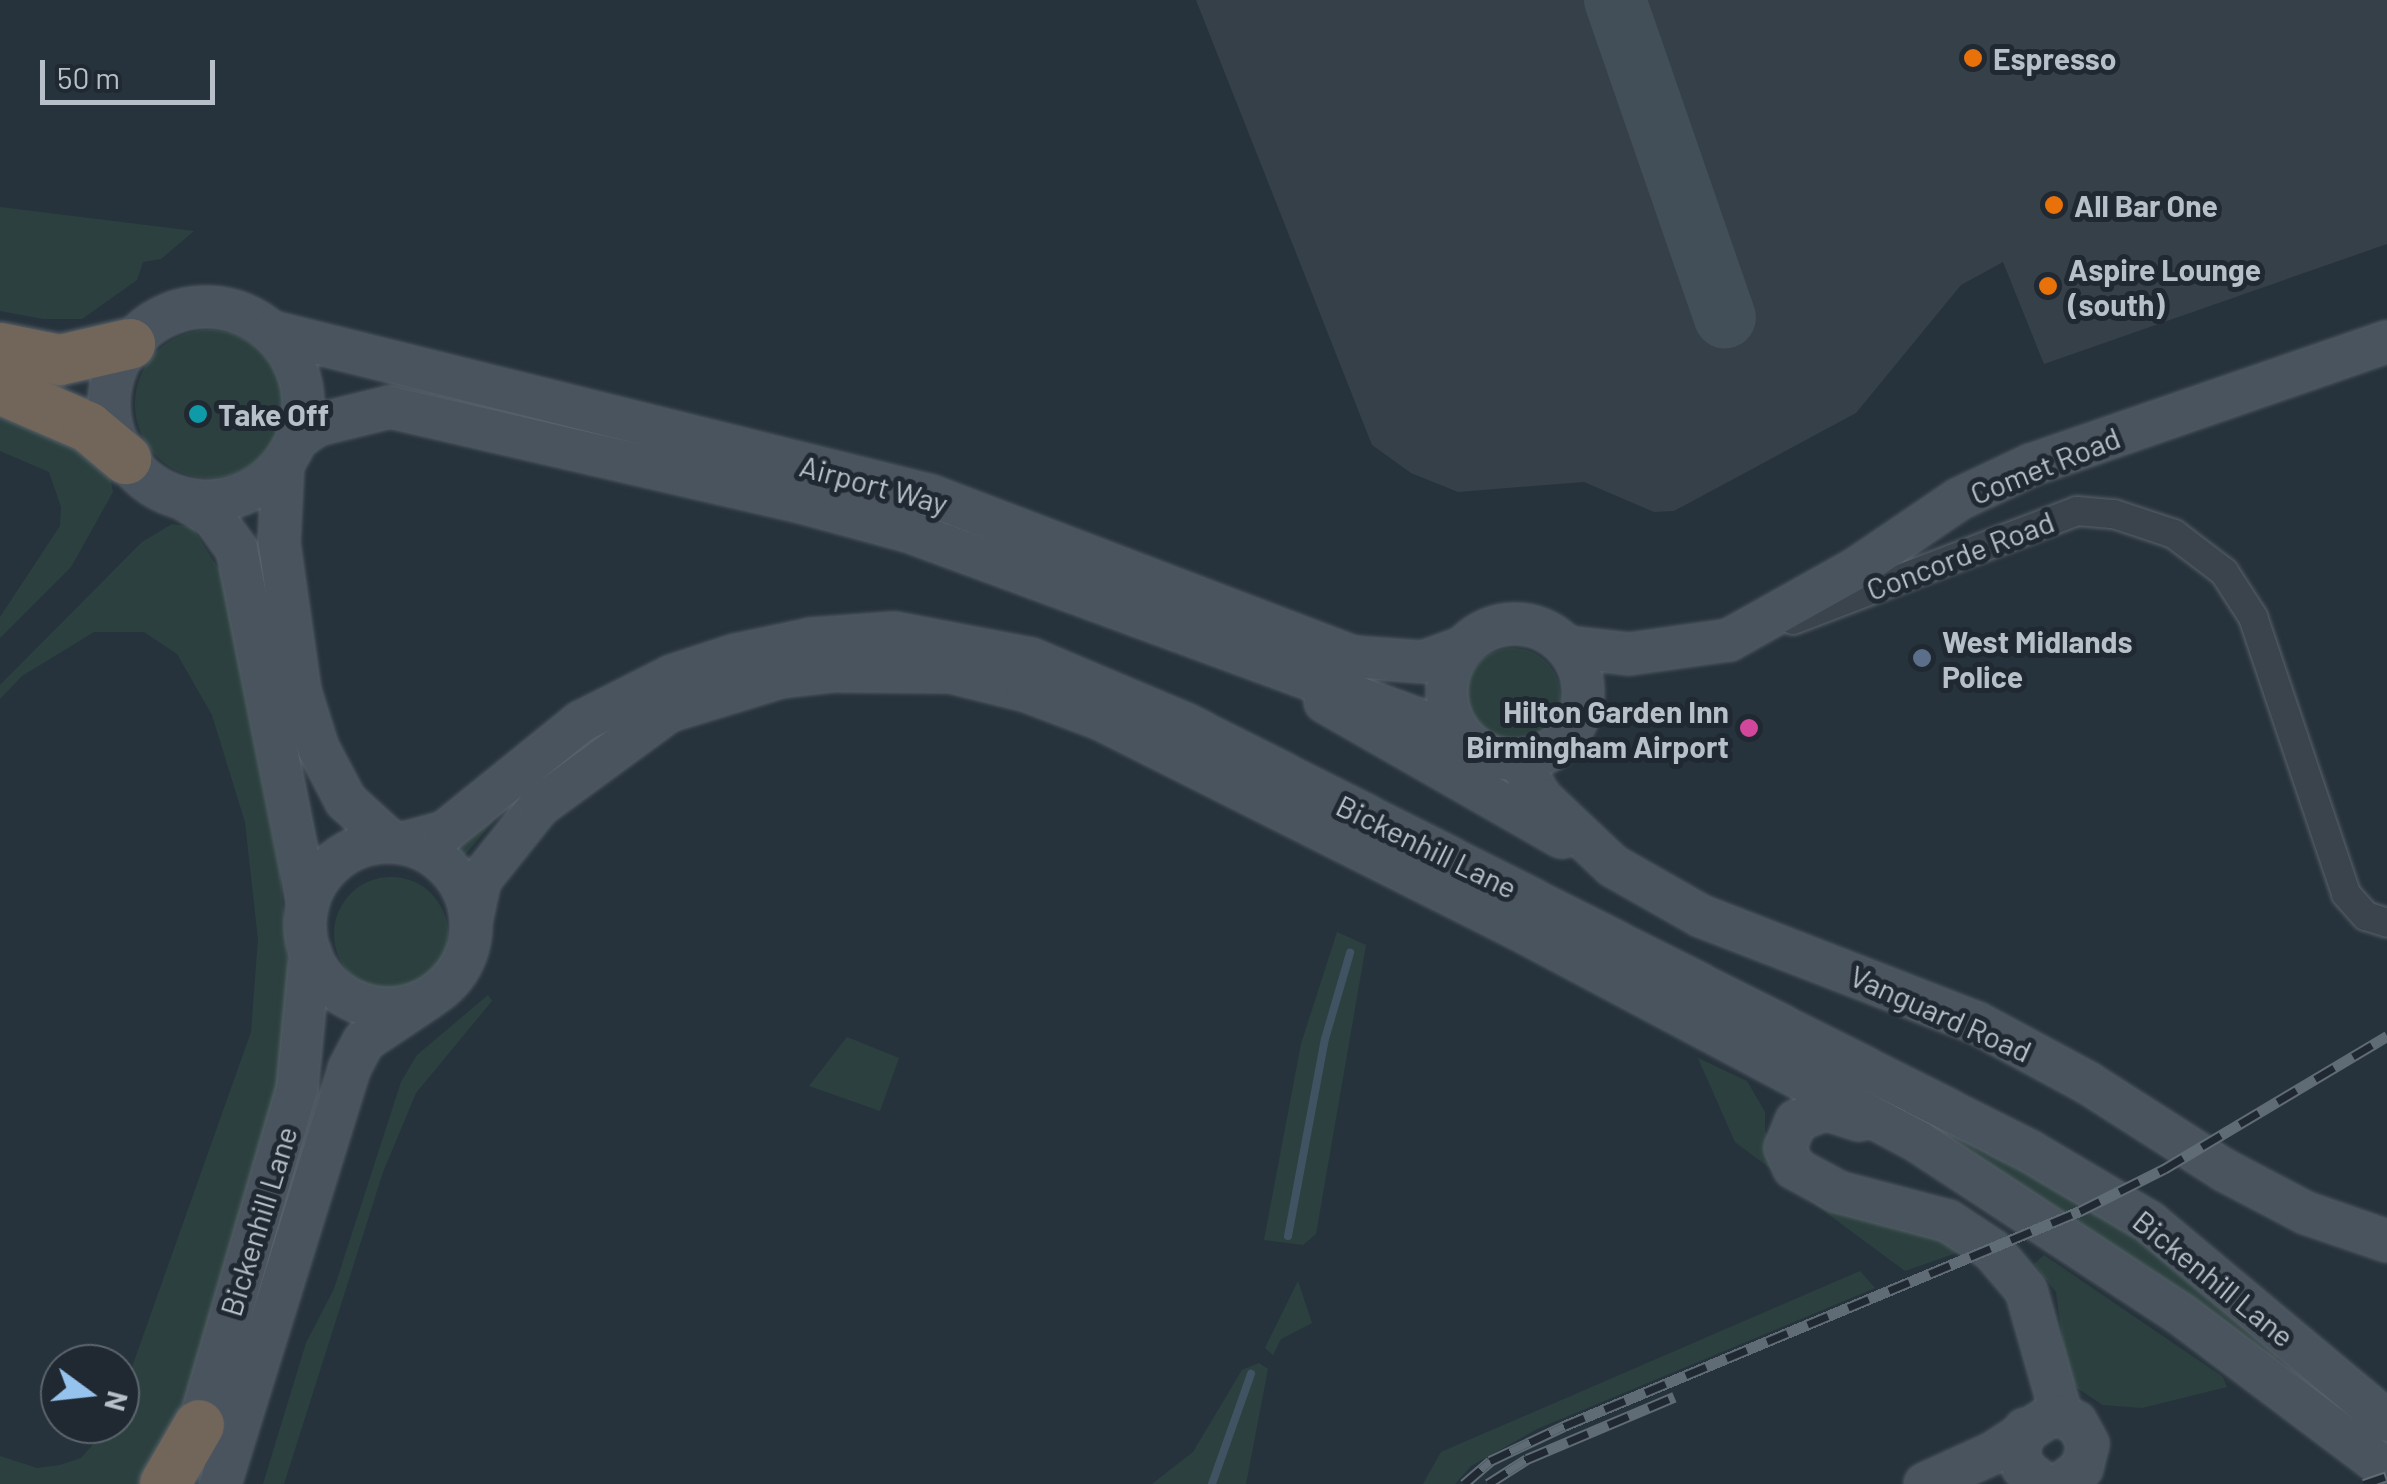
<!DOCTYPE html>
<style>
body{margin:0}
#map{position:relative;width:2387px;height:1484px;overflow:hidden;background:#27333c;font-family:Barlow,sans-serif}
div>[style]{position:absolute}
.airport>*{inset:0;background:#354049}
.green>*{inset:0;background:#2c413f}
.round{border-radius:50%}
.stream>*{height:8px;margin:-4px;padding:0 4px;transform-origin:4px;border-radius:4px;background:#3f5363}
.taxiway>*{height:62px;margin:-31px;padding:0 31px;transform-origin:31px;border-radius:31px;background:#434f58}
.roads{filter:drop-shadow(0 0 2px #59626b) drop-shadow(0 0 2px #59626b)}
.street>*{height:28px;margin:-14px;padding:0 14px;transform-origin:14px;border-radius:14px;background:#3b444d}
.secondary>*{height:40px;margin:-20px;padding:0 20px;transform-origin:20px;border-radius:20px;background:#49545f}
.secondary>.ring{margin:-20px;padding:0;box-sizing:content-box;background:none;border:40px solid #49545f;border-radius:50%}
.highway>*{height:50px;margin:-25px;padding:0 25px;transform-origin:25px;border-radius:25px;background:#726559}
.rail>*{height:11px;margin-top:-5.5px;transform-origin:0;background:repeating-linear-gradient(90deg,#202932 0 22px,#5f6b75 0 44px);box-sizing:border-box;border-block:2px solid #5f6b75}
.dots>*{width:28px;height:28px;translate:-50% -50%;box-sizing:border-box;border:5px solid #202932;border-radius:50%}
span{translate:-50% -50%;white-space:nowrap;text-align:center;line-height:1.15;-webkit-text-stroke:10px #202932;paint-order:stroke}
.poi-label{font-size:30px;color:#b7bfc8;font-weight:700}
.left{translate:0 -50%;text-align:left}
.right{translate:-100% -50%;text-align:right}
.street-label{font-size:30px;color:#b7bfc8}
.north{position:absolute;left:40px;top:1344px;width:100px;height:100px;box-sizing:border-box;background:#202932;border:2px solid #5c656e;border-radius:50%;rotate:105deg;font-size:28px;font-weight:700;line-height:40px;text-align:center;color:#b7bfc8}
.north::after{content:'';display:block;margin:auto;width:35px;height:45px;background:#96c3ed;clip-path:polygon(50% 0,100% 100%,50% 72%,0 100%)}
.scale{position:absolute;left:40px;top:60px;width:175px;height:45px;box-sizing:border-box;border:5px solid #b7bfc8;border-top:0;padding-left:12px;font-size:30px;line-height:35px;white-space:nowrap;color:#b7bfc8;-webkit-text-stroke:8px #202932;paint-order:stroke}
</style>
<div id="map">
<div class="airport">
<i style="clip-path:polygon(1196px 0,2387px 0,2387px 244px,2044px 364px,2003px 262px,1961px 285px,1856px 413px,1674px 511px,1654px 512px,1584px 482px,1458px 492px,1411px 473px,1372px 445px)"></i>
</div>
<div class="green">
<i style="clip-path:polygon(0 207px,194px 231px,161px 259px,143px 262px,137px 280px,82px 319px,43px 319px,0 311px)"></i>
<i class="round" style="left:135px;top:330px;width:148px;height:148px"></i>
<i style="clip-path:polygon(0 402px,50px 422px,110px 476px,113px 492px,71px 567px,0 638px,0 617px,60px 526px,61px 507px,49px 472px,0 451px)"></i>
<i style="clip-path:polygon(172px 524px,192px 527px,218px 568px,228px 565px,241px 675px,280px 872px,293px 1022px,285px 1076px,201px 1363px,157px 1484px,0 1484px,0 1456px,37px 1468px,60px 1465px,81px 1458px,111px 1424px,120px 1424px,120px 1401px,251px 1032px,258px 939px,245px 822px,212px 715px,177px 654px,144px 632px,94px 632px,22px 676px,0 699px,0 685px,142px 542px)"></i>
<i class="round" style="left:1466px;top:648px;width:94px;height:94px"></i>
<i style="clip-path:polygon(837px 651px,966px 658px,1035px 674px,1195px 744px,2061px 1184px,2172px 1257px,2286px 1353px,2270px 1362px,2004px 1182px,1712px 1015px,1105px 710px,1030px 681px,900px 659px,836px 659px,748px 673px,672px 698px,605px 732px,497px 817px,463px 857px,451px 845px,597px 728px,706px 677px)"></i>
<i class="round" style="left:334px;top:877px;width:114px;height:114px"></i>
<i style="clip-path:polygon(1337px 932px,1366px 945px,1316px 1234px,1303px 1245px,1264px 1240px,1301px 1044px)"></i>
<i style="clip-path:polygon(488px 995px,492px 1001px,416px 1093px,383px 1172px,284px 1484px,263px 1484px,306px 1343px,334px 1289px,401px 1082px,417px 1055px)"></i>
<i style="clip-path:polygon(847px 1037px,899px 1058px,880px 1111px,809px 1086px)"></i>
<i style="clip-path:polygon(1698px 1058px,1747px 1081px,1765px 1112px,1765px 1132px,1777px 1141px,1783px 1178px,1735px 1142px)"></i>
<i style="clip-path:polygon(1809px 1200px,1934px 1228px,1965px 1250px,1905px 1271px)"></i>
<i style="clip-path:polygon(2044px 1255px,2223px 1377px,2227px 1387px,2142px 1408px,2103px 1405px,2077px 1388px,2067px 1373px,2056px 1292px,2034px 1264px)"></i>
<i style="clip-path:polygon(1860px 1271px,1875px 1288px,1537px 1429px,1471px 1466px,1455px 1484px,1423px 1484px,1441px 1452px)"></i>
<i style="clip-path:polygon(1298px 1281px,1312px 1323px,1281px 1339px,1273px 1355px,1265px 1348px)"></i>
<i style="clip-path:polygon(1259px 1363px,1268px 1369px,1246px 1484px,1152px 1484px,1193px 1452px,1242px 1370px)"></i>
</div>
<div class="stream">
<i style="left:1288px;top:1236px;width:200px;rotate:-79.4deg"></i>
<i style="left:1325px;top:1039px;width:90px;rotate:-73.8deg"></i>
<i style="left:1212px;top:1484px;width:117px;rotate:-70.5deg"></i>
</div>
<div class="taxiway">
<i style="left:1615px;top:0;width:336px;rotate:70.9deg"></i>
</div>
<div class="roads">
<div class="street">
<i style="left:1793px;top:620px;width:304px;rotate:-21deg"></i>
<i style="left:2077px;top:511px;width:37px;rotate:5deg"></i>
<i style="left:2114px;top:514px;width:63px;rotate:18.4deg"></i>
<i style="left:2174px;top:534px;width:63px;rotate:37.2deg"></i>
<i style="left:2224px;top:572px;width:54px;rotate:57.2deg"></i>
<i style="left:2253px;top:617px;width:292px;rotate:71.4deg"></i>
<i style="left:2346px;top:894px;width:30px;rotate:48deg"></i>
<i style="left:2366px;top:916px;width:22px;rotate:18deg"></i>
</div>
<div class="secondary">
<i class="ring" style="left:109px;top:307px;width:154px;height:154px"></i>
<i style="left:272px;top:332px;width:679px;rotate:13.97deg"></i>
<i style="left:931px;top:496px;width:452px;rotate:20.9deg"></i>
<i style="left:1353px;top:657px;width:70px;rotate:4.1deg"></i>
<i style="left:1423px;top:662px;width:41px;rotate:-19.7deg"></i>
<i style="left:297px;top:439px;width:24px;rotate:-35deg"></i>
<i style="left:317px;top:425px;width:75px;rotate:-13.9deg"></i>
<i style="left:390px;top:407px;width:422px;rotate:13deg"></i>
<i style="left:801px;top:502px;width:111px;rotate:15.2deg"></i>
<i style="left:908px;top:531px;width:589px;rotate:20.25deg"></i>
<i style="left:283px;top:464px;width:79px;rotate:92.9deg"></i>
<i style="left:279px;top:543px;width:149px;rotate:81.9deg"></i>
<i style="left:300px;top:691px;width:60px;rotate:72.5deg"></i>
<i style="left:318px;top:748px;width:60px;rotate:62.2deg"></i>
<i style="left:346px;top:801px;width:61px;rotate:42.3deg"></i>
<i style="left:184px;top:499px;width:36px;rotate:32deg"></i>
<i style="left:214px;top:518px;width:39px;rotate:54deg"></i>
<i style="left:237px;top:550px;width:361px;rotate:78.7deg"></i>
<i class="ring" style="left:1447px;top:624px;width:96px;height:96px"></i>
<i style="left:1566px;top:647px;width:63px;rotate:6.3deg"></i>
<i style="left:1629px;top:654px;width:101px;rotate:-8deg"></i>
<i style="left:1729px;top:640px;width:145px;rotate:-29.2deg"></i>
<i style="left:1856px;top:569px;width:125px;rotate:-34.2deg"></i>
<i style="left:1959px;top:499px;width:80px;rotate:-25.3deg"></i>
<i style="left:2031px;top:465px;width:377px;rotate:-19.1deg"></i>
<i style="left:1325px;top:702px;width:273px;rotate:29.7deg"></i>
<i style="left:1519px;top:761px;width:43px;rotate:59.3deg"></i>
<i style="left:1541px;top:798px;width:99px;rotate:43.4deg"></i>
<i style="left:1613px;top:866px;width:101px;rotate:29.6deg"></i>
<i style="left:1701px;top:916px;width:296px;rotate:21.2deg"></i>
<i style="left:1977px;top:1023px;width:126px;rotate:28.4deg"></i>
<i style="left:2088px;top:1083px;width:161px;rotate:32.6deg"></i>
<i style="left:2224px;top:1170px;width:93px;rotate:27.7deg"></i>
<i style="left:2306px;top:1213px;width:86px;rotate:19.1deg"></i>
<i class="ring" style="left:305px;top:842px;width:126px;height:126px"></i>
<i style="left:404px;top:843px;width:42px;rotate:-15deg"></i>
<i style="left:445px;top:832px;width:175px;rotate:-39deg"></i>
<i style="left:581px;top:722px;width:102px;rotate:-26.8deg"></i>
<i style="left:672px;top:676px;width:67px;rotate:-18.2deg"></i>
<i style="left:736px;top:655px;width:77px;rotate:-12deg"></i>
<i style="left:811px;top:639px;width:83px;rotate:-4.1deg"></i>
<i style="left:894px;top:633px;width:139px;rotate:10.7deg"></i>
<i style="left:1031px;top:659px;width:167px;rotate:22.9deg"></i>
<i style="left:1185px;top:724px;width:946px;rotate:26.84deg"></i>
<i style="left:2029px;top:1151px;width:139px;rotate:30.6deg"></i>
<i style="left:2149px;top:1222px;width:310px;rotate:39.9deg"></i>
<i style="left:471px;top:922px;width:43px;rotate:-77.9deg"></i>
<i style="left:480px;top:880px;width:95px;rotate:-51.4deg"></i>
<i style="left:539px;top:806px;width:161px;rotate:-36.2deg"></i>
<i style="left:669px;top:711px;width:117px;rotate:-16.9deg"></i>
<i style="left:781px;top:677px;width:51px;rotate:-6.7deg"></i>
<i style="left:832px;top:671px;width:119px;rotate:0.5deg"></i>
<i style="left:951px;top:672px;width:78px;rotate:14deg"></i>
<i style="left:1027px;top:691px;width:79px;rotate:20.7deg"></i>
<i style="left:1101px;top:719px;width:461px;rotate:26.7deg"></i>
<i style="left:1513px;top:926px;width:460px;rotate:28deg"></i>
<i style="left:1919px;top:1142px;width:313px;rotate:33.3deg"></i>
<i style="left:2181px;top:1314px;width:258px;rotate:37deg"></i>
<i style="left:1859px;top:1120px;width:35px;rotate:-162deg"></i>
<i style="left:1826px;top:1109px;width:32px;rotate:158deg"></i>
<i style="left:1796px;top:1121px;width:29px;rotate:112deg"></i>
<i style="left:1785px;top:1148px;width:22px;rotate:66deg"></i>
<i style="left:1794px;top:1168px;width:50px;rotate:28.6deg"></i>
<i style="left:1838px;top:1192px;width:114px;rotate:14.8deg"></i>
<i style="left:1948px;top:1221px;width:53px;rotate:33.4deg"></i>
<i style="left:1992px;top:1250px;width:52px;rotate:49.6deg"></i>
<i style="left:2026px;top:1290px;width:131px;rotate:74.1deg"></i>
<i style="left:2025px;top:1429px;width:24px;rotate:105deg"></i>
<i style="left:2019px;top:1452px;width:16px;rotate:76deg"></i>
<i style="left:2023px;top:1468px;width:26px;rotate:37deg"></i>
<i style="left:191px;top:1451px;width:377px;rotate:-73.7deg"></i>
<i style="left:297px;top:1089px;width:137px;rotate:-84.5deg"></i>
<i style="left:220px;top:1484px;width:435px;rotate:-72.7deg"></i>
<i style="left:349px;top:1069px;width:32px;rotate:-62deg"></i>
<i style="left:364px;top:1041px;width:76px;rotate:-33.7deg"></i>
<i style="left:1925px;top:1484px;width:75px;rotate:-24.5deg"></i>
<i style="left:1993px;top:1453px;width:72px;rotate:-33deg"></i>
<i style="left:2053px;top:1414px;width:24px;rotate:19deg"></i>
<i style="left:2076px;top:1422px;width:25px;rotate:61deg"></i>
<i style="left:2088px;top:1444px;width:25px;rotate:104deg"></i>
<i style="left:2082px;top:1468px;width:26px;rotate:143deg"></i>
</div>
<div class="highway">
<i style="left:0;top:348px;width:61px;rotate:11.3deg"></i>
<i style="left:60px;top:360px;width:72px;rotate:-12.9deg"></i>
<i style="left:0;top:389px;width:96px;rotate:23.4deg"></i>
<i style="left:88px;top:427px;width:50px;rotate:40.1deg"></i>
<i style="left:165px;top:1484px;width:68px;rotate:-60deg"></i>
</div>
</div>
<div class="rail">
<i style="left:1464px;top:1484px;width:35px;rotate:-41deg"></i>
<i style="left:1490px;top:1461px;width:82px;rotate:-25.3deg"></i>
<i style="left:1564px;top:1426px;width:559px;rotate:-22.62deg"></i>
<i style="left:2080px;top:1211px;width:94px;rotate:-26.6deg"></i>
<i style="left:2164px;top:1169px;width:260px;rotate:-30.8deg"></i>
<i style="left:1488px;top:1484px;width:46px;rotate:-32.7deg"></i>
<i style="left:1527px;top:1459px;width:160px;rotate:-22.9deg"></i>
<i style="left:2364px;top:1484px;width:24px;rotate:-19deg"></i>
</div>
<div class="dots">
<i style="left:1973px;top:58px;background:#e8710a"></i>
<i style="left:2054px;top:205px;background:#e8710a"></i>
<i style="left:2048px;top:286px;background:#e8710a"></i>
<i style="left:198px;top:414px;background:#0f9aa8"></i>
<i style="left:1922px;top:658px;background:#5c6f8a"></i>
<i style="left:1749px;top:728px;background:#d1479c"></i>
</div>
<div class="poi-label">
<span class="left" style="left:1993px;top:58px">Espresso</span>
<span class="left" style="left:2074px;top:205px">All Bar One</span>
<span class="left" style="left:2068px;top:286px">Aspire Lounge<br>(south)</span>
<span class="left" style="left:218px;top:414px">Take Off</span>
<span class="left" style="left:1942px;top:658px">West Midlands<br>Police</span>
<span class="right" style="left:1729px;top:728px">Hilton Garden Inn<br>Birmingham Airport</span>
</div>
<div class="street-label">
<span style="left:2045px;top:465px;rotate:-22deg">Comet Road</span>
<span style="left:874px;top:484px;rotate:15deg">Airport Way</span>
<span style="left:1960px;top:555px;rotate:-21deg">Concorde Road</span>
<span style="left:1427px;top:846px;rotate:26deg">Bickenhill Lane</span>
<span style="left:1941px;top:1013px;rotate:24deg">Vanguard Road</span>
<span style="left:258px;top:1221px;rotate:-73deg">Bickenhill Lane</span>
<span style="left:2214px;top:1278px;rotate:39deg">Bickenhill Lane</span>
</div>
<div class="north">N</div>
<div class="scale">50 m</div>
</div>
